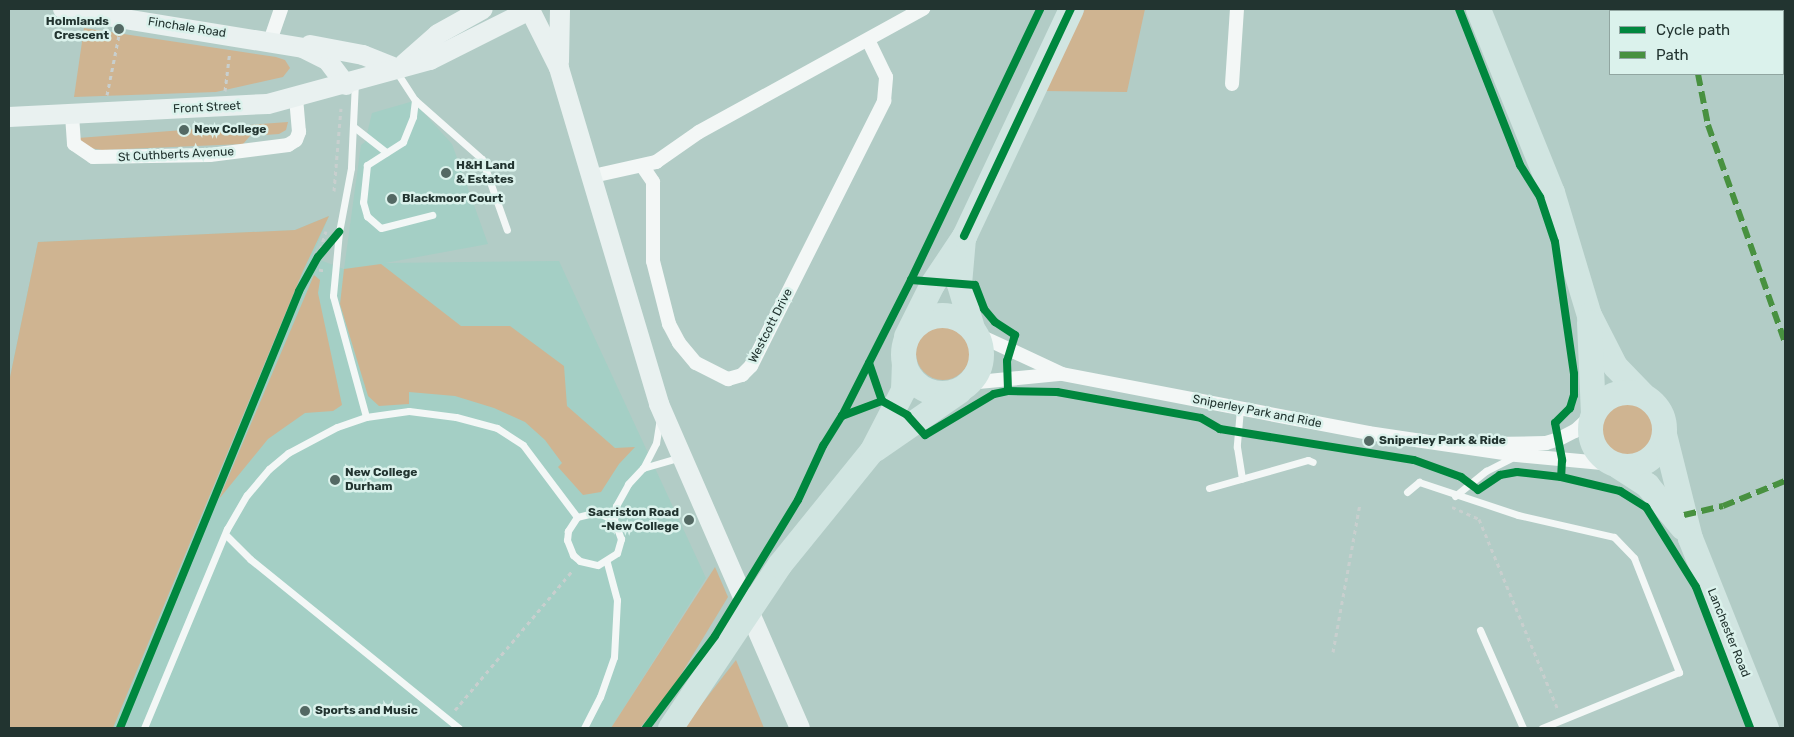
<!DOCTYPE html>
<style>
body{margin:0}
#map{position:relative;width:1794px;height:737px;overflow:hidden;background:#b2ccc6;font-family:Rubik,sans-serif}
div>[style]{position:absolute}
.built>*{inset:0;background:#a4cfc5}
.green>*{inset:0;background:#cfb491}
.round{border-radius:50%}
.path>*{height:3px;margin-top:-1.5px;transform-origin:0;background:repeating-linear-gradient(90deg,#c8cfce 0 4px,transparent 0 8px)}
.lane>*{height:7px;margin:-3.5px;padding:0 3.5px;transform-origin:3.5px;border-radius:3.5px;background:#f3f7f6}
.street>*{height:14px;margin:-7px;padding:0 7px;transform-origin:7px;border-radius:7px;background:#f3f7f6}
.secondary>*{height:20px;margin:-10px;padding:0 10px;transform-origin:10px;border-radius:10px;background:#e9f1f0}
.highway>*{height:25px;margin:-12.5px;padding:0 12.5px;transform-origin:12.5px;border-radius:12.5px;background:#d1e5e1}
.highway>.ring{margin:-12.5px;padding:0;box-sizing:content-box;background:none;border:25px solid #d1e5e1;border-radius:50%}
.quiet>*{height:6px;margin-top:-3px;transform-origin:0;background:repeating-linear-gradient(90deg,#489140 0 12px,transparent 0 18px)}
.cycleway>*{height:8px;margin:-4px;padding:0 4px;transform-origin:4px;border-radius:4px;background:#00873e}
.dots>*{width:14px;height:14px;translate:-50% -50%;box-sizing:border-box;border:2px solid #dbf2ec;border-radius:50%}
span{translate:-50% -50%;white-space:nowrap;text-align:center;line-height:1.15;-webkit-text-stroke:5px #dbf2ec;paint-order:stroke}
.poi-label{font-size:12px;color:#223430;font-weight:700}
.right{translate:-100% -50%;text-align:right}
.left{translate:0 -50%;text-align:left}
.street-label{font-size:12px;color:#223430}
.frame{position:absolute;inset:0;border:10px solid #223430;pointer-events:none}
.legend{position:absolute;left:1609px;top:10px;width:175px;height:65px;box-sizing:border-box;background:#dbf2ec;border:1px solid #91a6a1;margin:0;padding:6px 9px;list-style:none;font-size:15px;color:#223430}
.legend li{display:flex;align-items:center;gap:10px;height:25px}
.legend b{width:25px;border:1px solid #91a6a1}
</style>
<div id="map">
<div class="built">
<i style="clip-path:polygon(417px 100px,422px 111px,452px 144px,488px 244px,385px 263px,559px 261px,706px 578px,611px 728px,60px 728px,9px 382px,38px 242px,295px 230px,329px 216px,312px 257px,344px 269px,361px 145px,365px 142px,372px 113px)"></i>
</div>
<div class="green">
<i style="clip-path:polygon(1085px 9px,1145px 9px,1127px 92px,1044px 91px)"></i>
<i style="clip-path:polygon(84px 28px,276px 57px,285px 60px,290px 68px,283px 77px,216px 92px,74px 97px)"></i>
<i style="clip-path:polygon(288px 122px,286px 130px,279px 134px,250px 136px,243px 144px,102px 150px,90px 148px,78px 138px)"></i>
<i style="clip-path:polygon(329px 216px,303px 271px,113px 728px,9px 728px,9px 382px,38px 242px,295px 230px)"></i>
<i style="clip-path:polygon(381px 264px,461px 326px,510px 326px,564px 366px,567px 406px,615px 448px,635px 447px,619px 464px,601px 492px,583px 495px,558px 467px,562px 463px,545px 440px,525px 422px,494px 408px,455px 396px,409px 392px,409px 404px,379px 406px,368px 396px,340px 304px,344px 269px)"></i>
<i style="clip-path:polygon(314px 275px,320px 280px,318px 293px,342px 405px,333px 411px,305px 413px,268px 439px,219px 499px)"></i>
<i class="round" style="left:916px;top:326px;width:54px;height:54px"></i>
<i class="round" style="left:1599px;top:402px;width:54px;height:54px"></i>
<i style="clip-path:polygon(715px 567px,728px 597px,674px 686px,640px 728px,611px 728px)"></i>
<i style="clip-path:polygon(736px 660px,764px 728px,683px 728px)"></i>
</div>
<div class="path">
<i style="left:225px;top:91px;width:39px;rotate:-83deg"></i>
<i style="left:107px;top:95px;width:61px;rotate:-78.7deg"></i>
<i style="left:334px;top:191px;width:83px;rotate:-85.2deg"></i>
<i style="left:318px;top:257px;width:27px;rotate:-73deg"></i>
<i style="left:311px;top:268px;width:15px;rotate:11deg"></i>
<i style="left:1452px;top:507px;width:30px;rotate:24deg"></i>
<i style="left:1479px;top:519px;width:207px;rotate:67.5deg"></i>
<i style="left:1333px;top:652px;width:151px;rotate:-79.7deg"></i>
<i style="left:455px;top:710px;width:183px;rotate:-49.9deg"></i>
</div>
<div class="lane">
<i style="left:396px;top:71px;width:35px;rotate:57deg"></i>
<i style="left:415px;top:100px;width:89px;rotate:41.4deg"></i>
<i style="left:482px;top:159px;width:75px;rotate:70.6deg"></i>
<i style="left:355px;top:82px;width:86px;rotate:92.7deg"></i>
<i style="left:351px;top:168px;width:65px;rotate:100.6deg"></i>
<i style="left:339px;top:232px;width:64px;rotate:95.4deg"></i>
<i style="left:333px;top:296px;width:125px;rotate:74.7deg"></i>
<i style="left:415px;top:100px;width:17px;rotate:97deg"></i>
<i style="left:413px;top:117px;width:27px;rotate:112deg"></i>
<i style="left:403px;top:142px;width:43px;rotate:147.4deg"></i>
<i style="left:367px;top:165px;width:37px;rotate:96deg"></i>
<i style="left:363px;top:202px;width:15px;rotate:74deg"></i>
<i style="left:367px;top:216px;width:18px;rotate:41deg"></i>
<i style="left:381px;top:228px;width:53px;rotate:-14.3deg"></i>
<i style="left:354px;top:127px;width:41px;rotate:38deg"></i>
<i style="left:1240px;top:409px;width:38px;rotate:95deg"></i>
<i style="left:1237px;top:447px;width:32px;rotate:81deg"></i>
<i style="left:660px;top:418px;width:25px;rotate:99deg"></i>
<i style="left:656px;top:443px;width:28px;rotate:117deg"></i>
<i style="left:643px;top:468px;width:40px;rotate:-16deg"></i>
<i style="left:1209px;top:488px;width:103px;rotate:-15.8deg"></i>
<i style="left:1308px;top:460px;width:5px;rotate:22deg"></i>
<i style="left:1407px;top:492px;width:16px;rotate:-40deg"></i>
<i style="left:1419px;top:482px;width:104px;rotate:18.4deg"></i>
<i style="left:1518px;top:515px;width:98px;rotate:12.9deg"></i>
<i style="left:1614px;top:537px;width:29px;rotate:46deg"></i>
<i style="left:1634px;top:558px;width:123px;rotate:68.5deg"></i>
<i style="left:1679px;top:672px;width:148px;rotate:157.8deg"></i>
<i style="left:1455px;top:496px;width:40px;rotate:-39deg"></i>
<i style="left:1486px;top:471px;width:31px;rotate:-27deg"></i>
<i style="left:614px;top:520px;width:19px;rotate:-155deg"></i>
<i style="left:597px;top:512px;width:21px;rotate:166deg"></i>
<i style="left:577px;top:517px;width:17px;rotate:123deg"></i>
<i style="left:568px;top:531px;width:9px;rotate:96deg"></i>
<i style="left:567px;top:540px;width:16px;rotate:68deg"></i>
<i style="left:573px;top:555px;width:9px;rotate:41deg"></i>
<i style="left:580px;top:561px;width:18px;rotate:13deg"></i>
<i style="left:598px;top:565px;width:22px;rotate:-32deg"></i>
<i style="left:617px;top:553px;width:15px;rotate:-74deg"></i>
<i style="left:621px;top:539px;width:20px;rotate:-110deg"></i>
<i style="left:614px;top:520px;width:14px;rotate:-82deg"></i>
<i style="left:616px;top:506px;width:25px;rotate:-61deg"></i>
<i style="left:628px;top:484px;width:22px;rotate:-47deg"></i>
<i style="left:227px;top:536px;width:33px;rotate:45deg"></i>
<i style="left:250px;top:559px;width:269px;rotate:39deg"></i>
<i style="left:1480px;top:630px;width:107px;rotate:66.3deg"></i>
<i style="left:144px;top:728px;width:216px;rotate:-67.4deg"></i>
<i style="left:227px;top:529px;width:39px;rotate:-60deg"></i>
<i style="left:247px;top:495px;width:34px;rotate:-50deg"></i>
<i style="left:269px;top:469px;width:25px;rotate:-40deg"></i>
<i style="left:288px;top:453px;width:55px;rotate:-28deg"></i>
<i style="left:337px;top:427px;width:31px;rotate:-19deg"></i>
<i style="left:366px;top:417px;width:43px;rotate:-7.9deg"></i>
<i style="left:409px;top:411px;width:47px;rotate:7.3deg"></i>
<i style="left:456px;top:417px;width:42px;rotate:15deg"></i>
<i style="left:497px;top:428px;width:31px;rotate:33deg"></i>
<i style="left:523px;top:445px;width:90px;rotate:53.1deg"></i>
<i style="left:584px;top:728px;width:35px;rotate:-63deg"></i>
<i style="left:600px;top:697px;width:42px;rotate:-70.7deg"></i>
<i style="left:614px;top:657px;width:57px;rotate:-87deg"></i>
<i style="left:617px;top:600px;width:39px;rotate:-105deg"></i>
</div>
<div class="street">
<i style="left:270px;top:41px;width:34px;rotate:-71deg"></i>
<i style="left:1232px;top:84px;width:75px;rotate:-86.2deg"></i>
<i style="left:72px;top:115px;width:29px;rotate:86deg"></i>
<i style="left:74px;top:144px;width:23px;rotate:34deg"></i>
<i style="left:93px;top:157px;width:117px;rotate:-1deg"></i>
<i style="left:210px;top:155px;width:79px;rotate:-7.3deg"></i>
<i style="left:288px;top:145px;width:9px;rotate:-32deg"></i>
<i style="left:296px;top:140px;width:9px;rotate:-69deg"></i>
<i style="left:299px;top:132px;width:34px;rotate:-95deg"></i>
<i style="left:643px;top:167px;width:18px;rotate:56deg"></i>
<i style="left:653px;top:182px;width:79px;rotate:90deg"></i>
<i style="left:653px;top:261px;width:65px;rotate:75.7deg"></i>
<i style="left:669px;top:324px;width:21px;rotate:62deg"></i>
<i style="left:679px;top:343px;width:26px;rotate:50deg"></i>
<i style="left:696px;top:363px;width:36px;rotate:27deg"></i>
<i style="left:728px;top:379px;width:15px;rotate:-16deg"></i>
<i style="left:742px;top:375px;width:13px;rotate:-45deg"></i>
<i style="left:751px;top:366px;width:297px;rotate:-63.3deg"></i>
<i style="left:884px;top:101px;width:24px;rotate:-85deg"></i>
<i style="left:886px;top:77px;width:41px;rotate:-115.9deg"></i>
<i style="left:593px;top:176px;width:65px;rotate:-12.5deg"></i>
<i style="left:656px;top:162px;width:52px;rotate:-34.9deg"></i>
<i style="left:699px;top:132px;width:256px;rotate:-28.8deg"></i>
<i style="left:976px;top:334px;width:95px;rotate:24.9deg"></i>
<i style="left:1062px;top:374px;width:312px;rotate:10.9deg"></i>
<i style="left:1368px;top:433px;width:151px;rotate:8.4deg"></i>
<i style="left:1517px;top:455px;width:96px;rotate:5.4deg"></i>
<i style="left:968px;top:383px;width:91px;rotate:-5.6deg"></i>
<i style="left:1491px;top:444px;width:55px;rotate:-1deg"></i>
<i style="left:1546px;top:443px;width:14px;rotate:-17deg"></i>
<i style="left:1559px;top:439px;width:18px;rotate:-27deg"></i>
<i style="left:1575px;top:431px;width:22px;rotate:-43deg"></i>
</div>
<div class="secondary">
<i style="left:63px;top:9px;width:243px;rotate:9.2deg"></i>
<i style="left:303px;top:48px;width:28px;rotate:27deg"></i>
<i style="left:328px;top:61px;width:30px;rotate:53deg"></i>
<i style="left:530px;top:10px;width:65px;rotate:63.4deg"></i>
<i style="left:559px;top:68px;width:351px;rotate:73.4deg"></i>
<i style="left:659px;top:404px;width:353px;rotate:66.5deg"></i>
<i style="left:310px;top:45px;width:54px;rotate:10.7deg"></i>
<i style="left:363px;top:55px;width:35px;rotate:22deg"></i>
<i style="left:559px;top:62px;width:53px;rotate:-88.9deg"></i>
<i style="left:404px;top:64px;width:45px;rotate:-41.4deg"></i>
<i style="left:438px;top:34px;width:51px;rotate:-29.1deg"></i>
<i style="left:9px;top:117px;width:259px;rotate:-2.9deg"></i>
<i style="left:268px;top:104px;width:168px;rotate:-15.2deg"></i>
<i style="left:430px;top:60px;width:112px;rotate:-26.6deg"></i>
</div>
<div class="highway">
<i style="left:1478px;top:9px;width:197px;rotate:68deg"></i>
<i style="left:1552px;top:192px;width:128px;rotate:73.3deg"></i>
<i style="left:1589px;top:315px;width:57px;rotate:63deg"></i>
<i style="left:1615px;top:366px;width:39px;rotate:46deg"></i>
<i style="left:963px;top:238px;width:46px;rotate:95deg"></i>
<i style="left:959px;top:284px;width:46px;rotate:73.5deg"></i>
<i class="ring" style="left:903px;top:315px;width:53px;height:53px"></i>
<i style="left:1589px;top:322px;width:90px;rotate:87.5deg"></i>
<i style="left:906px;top:336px;width:58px;rotate:-63.4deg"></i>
<i style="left:932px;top:284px;width:58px;rotate:-56.3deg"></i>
<i style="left:964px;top:236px;width:251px;rotate:-64.8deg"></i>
<i class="ring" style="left:1590px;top:392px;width:49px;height:49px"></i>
<i style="left:1664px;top:434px;width:107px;rotate:76deg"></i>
<i style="left:1690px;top:538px;width:205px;rotate:68.2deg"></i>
<i style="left:875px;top:449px;width:102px;rotate:-34.6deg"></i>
<i style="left:1618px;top:466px;width:35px;rotate:33deg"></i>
<i style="left:1647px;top:485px;width:55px;rotate:50.2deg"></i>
<i style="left:670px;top:728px;width:196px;rotate:-56.2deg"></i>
<i style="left:779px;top:565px;width:148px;rotate:-51deg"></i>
<i style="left:872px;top:450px;width:68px;rotate:-62.7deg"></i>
<i style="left:903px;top:390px;width:27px;rotate:-88deg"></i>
</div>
<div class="quiet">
<i style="left:1684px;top:9px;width:2px;rotate:90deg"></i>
<i style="left:1698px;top:74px;width:52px;rotate:78.9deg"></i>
<i style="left:1708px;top:125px;width:230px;rotate:70.5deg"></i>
<i style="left:1684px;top:515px;width:40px;rotate:-13deg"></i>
<i style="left:1723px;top:506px;width:67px;rotate:-22deg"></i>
</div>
<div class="cycleway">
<i style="left:1459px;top:9px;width:168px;rotate:68.6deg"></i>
<i style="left:1520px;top:165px;width:38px;rotate:58deg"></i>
<i style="left:1540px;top:197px;width:47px;rotate:71.6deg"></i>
<i style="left:1555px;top:242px;width:133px;rotate:81.8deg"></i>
<i style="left:1574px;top:374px;width:21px;rotate:90deg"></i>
<i style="left:1574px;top:395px;width:14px;rotate:107deg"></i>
<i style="left:1570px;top:408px;width:21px;rotate:135deg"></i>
<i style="left:1555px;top:423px;width:38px;rotate:79deg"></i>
<i style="left:1562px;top:460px;width:17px;rotate:93deg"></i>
<i style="left:964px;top:236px;width:251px;rotate:-64.8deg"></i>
<i style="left:911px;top:280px;width:64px;rotate:4.5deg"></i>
<i style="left:975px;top:285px;width:26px;rotate:69deg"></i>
<i style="left:984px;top:309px;width:17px;rotate:50deg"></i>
<i style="left:995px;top:322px;width:24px;rotate:33deg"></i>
<i style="left:1015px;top:335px;width:27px;rotate:107deg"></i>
<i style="left:1007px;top:361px;width:30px;rotate:88deg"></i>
<i style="left:882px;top:401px;width:29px;rotate:29deg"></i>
<i style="left:907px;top:415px;width:27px;rotate:48deg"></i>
<i style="left:925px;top:435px;width:80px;rotate:-30.7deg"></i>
<i style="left:994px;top:394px;width:14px;rotate:-12deg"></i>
<i style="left:1008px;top:391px;width:49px;rotate:1.2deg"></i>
<i style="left:1057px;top:392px;width:146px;rotate:10.2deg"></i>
<i style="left:1201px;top:418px;width:22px;rotate:30deg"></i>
<i style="left:1220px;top:429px;width:196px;rotate:9.1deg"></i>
<i style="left:1414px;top:460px;width:50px;rotate:19.9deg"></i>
<i style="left:1461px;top:477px;width:21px;rotate:37deg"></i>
<i style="left:1478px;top:490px;width:27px;rotate:-34deg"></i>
<i style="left:1500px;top:475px;width:17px;rotate:-10deg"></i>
<i style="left:1517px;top:472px;width:44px;rotate:6.5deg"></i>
<i style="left:1561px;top:477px;width:61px;rotate:13.3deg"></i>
<i style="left:1620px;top:491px;width:31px;rotate:32deg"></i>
<i style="left:1646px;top:507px;width:94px;rotate:58deg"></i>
<i style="left:1696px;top:587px;width:151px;rotate:69deg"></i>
<i style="left:842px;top:416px;width:43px;rotate:-20.6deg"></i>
<i style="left:882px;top:401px;width:40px;rotate:-108.9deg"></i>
<i style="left:120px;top:728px;width:472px;rotate:-67.7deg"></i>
<i style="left:299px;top:291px;width:39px;rotate:-61deg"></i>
<i style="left:318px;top:257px;width:33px;rotate:-50deg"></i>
<i style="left:646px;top:728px;width:115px;rotate:-53.1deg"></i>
<i style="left:715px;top:636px;width:159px;rotate:-58.6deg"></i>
<i style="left:798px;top:500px;width:60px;rotate:-65.2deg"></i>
<i style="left:823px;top:446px;width:36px;rotate:-58deg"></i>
<i style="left:842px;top:416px;width:153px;rotate:-63.1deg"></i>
<i style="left:911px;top:280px;width:300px;rotate:-64.5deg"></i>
</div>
<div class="dots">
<i style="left:119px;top:29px;background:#546964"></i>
<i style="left:184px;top:130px;background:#546964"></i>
<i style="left:446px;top:173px;background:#546964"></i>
<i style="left:392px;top:199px;background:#546964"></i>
<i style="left:1369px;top:441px;background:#546964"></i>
<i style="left:335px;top:480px;background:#546964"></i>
<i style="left:689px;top:520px;background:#546964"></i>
<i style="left:305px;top:711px;background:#546964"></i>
</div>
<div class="poi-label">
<span class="right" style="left:109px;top:29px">Holmlands<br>Crescent</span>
<span class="left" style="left:194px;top:130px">New College</span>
<span class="left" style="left:456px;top:173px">H&amp;H Land<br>&amp; Estates</span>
<span class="left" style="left:402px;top:199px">Blackmoor Court</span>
<span class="left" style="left:1379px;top:441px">Sniperley Park &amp; Ride</span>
<span class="left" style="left:345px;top:480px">New College<br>Durham</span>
<span class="right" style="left:679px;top:520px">Sacriston Road<br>-New College</span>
<span class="left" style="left:315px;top:711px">Sports and Music</span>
</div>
<div class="street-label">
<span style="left:187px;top:28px;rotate:9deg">Finchale Road</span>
<span style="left:207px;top:108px;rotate:-3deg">Front Street</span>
<span style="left:176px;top:155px;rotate:-3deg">St Cuthberts Avenue</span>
<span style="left:771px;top:326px;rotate:-63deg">Westcott Drive</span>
<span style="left:1257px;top:412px;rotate:11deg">Sniperley Park and Ride</span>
<span style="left:1728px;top:633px;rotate:68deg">Lanchester Road</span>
</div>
<div class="frame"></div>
<ul class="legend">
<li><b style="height:6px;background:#00873e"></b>Cycle path</li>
<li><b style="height:6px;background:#489140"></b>Path</li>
</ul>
</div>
